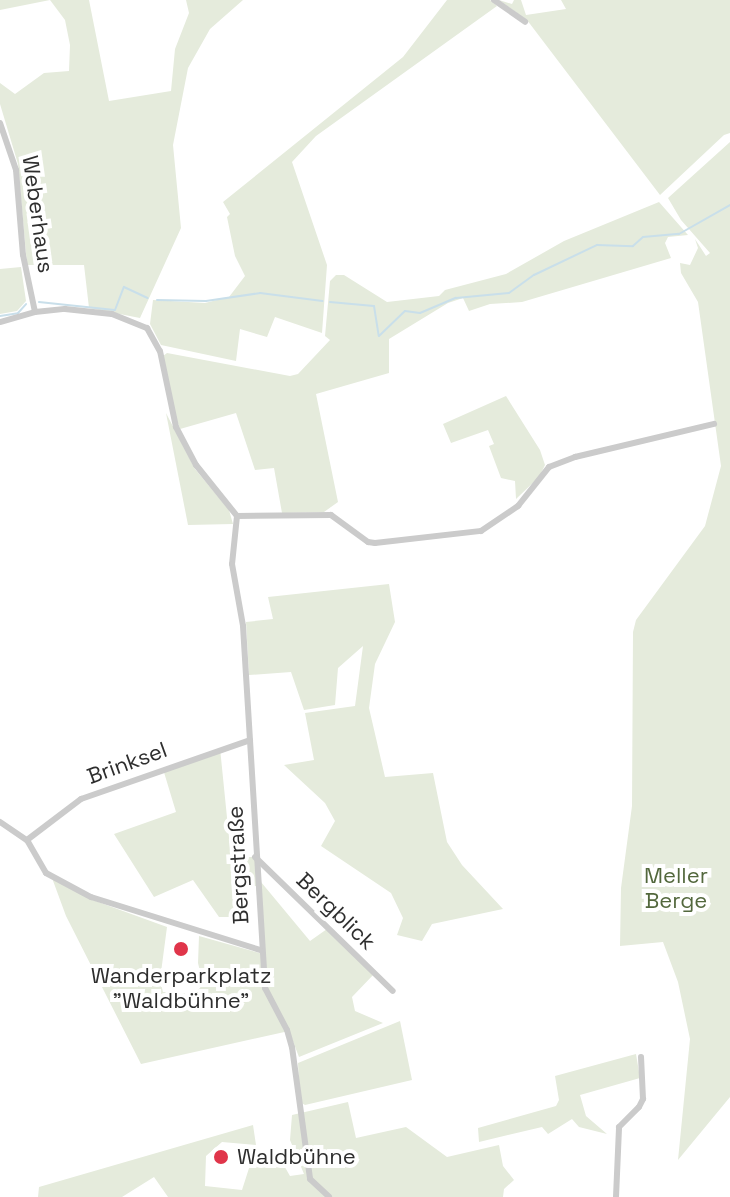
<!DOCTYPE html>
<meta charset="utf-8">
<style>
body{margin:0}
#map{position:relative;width:730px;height:1197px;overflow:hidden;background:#fff;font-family:"Space Grotesk",sans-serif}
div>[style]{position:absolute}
.green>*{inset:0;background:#e5ebdc}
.stream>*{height:2px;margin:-1px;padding:0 1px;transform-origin:1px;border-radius:1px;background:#c9dfea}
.street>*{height:6px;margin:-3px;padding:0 3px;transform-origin:3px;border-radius:3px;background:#cbcbcb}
.dots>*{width:22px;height:22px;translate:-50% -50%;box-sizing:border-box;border:4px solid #fff;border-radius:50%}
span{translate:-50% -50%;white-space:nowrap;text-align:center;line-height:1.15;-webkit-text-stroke:8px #fff;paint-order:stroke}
.street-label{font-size:22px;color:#2e2e2e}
.park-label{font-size:22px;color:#53683d}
.poi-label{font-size:22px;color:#2e2e2e}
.left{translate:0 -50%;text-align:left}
</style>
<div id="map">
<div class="green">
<i style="clip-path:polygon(0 0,89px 0,109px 101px,171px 91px,175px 49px,189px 13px,186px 0,243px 0,210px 29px,188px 68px,173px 145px,181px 228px,140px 318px,89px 308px,84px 265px,27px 265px,18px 164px,0 104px,0 83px,15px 94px,44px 73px,69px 71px,70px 45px,65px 20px,50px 0,0 10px)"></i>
<i style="clip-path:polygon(447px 0,490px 0,497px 6px,316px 136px,292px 162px,327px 265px,322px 333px,275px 317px,267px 337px,240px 329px,236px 361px,161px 345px,150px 324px,153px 300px,205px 303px,229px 297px,245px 276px,235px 256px,227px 217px,230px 214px,223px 202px,403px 57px)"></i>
<i style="clip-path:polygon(499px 0,512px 4px,514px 0,521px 0,526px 15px,566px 9px,561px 0,730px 0,730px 133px,724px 135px,660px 195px,527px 20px)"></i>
<i style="clip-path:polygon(730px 142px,730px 1097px,678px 1160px,690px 1039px,678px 982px,663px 942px,620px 946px,621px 888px,632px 806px,633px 632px,636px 620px,705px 526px,721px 466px,698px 302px,681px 273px,680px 263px,690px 265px,698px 248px,695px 239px,706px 256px,710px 253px,681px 220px,668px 198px)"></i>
<i style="clip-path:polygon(659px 202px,688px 235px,668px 237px,665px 243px,671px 258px,522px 302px,490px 304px,469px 311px,463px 298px,448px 303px,389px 339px,389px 373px,316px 394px,338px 502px,324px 512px,282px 513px,274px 468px,255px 470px,236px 413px,180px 429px,172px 406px,163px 356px,167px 353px,290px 376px,298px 374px,330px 340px,325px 336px,330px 281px,336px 275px,344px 275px,387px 302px,439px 296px,445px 290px,506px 274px,564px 241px)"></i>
<i style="clip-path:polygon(21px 267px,26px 301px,17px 311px,0 314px,0 269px)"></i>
<i style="clip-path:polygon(506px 396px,540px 450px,545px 465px,539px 477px,516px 499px,515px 481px,501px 478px,489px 446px,494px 444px,488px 430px,451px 443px,443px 424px)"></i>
<i style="clip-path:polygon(166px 413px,195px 469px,229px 510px,233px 524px,188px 525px)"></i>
<i style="clip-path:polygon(389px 584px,395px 622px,375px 664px,369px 708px,385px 777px,433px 773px,447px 842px,462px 865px,503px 909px,432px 924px,422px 941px,397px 935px,403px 918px,391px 893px,321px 846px,335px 821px,325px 803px,284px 765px,314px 760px,305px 713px,355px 706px,363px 646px,338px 668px,335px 705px,304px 710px,291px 672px,249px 675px,246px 622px,273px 619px,268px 597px)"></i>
<i style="clip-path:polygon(220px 748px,231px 857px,255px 857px,256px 876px,310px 941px,327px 929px,375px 973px,352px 997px,355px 1011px,383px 1023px,299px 1057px,289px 1031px,141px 1064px,66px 916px,52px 878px,90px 899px,167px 927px,160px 980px,163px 992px,195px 994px,203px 984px,198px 963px,199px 936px,263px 954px,256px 886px,235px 886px,233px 917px,219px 917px,193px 880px,154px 897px,114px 834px,176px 812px,163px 769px)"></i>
<i style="clip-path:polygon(400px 1021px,412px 1080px,305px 1105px,300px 1102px,298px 1063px)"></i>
<i style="clip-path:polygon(636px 1054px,640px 1078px,580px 1095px,586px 1116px,607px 1134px,579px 1127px,572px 1119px,548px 1134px,542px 1127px,479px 1142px,478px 1128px,556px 1106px,559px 1100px,555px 1076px)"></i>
<i style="clip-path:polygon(348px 1102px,356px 1138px,406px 1127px,447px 1157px,499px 1145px,503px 1166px,514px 1180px,504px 1189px,503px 1197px,168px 1197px,154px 1177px,122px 1197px,38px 1197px,39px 1187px,253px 1125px,256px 1145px,222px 1142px,206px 1156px,205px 1186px,242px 1190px,250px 1165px,282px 1162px,290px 1176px,304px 1174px,290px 1140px,292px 1115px)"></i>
</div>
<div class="stream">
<i style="left:157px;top:300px;width:49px;rotate:1.2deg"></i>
<i style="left:206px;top:301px;width:55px;rotate:-8.4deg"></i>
<i style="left:260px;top:293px;width:63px;rotate:7.4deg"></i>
<i style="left:39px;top:302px;width:76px;rotate:6deg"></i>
<i style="left:115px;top:310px;width:25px;rotate:-69deg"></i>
<i style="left:124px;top:287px;width:26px;rotate:25deg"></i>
<i style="left:330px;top:302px;width:44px;rotate:5.2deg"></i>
<i style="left:374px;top:306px;width:30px;rotate:81deg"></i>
<i style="left:379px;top:336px;width:36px;rotate:-44deg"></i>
<i style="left:405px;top:311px;width:15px;rotate:8deg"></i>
<i style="left:420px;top:313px;width:39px;rotate:-23deg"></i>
<i style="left:456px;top:298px;width:53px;rotate:-5.4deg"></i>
<i style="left:509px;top:293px;width:31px;rotate:-36deg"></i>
<i style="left:534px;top:275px;width:70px;rotate:-25.5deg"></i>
<i style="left:597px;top:245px;width:36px;rotate:2deg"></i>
<i style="left:633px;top:246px;width:13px;rotate:-42deg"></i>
<i style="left:643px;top:237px;width:36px;rotate:-5deg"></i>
<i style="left:679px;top:234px;width:59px;rotate:-29.6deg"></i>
<i style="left:0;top:316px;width:18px;rotate:-9deg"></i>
<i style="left:18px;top:313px;width:12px;rotate:-48deg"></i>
</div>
<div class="street">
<i style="left:494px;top:0;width:38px;rotate:35deg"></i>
<i style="left:0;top:123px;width:50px;rotate:71.2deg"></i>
<i style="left:16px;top:170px;width:85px;rotate:85.3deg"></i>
<i style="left:23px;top:255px;width:58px;rotate:78.1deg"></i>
<i style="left:0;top:322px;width:36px;rotate:-16deg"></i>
<i style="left:35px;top:312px;width:30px;rotate:-6deg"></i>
<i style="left:65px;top:309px;width:47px;rotate:6.1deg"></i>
<i style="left:112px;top:314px;width:38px;rotate:22deg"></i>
<i style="left:147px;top:328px;width:26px;rotate:61deg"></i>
<i style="left:160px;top:351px;width:78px;rotate:78.1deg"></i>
<i style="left:176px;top:427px;width:43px;rotate:62.2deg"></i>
<i style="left:196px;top:465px;width:65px;rotate:51.2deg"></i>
<i style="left:237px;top:516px;width:48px;rotate:95.9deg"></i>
<i style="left:232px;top:564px;width:63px;rotate:79.9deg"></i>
<i style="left:243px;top:626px;width:363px;rotate:86.5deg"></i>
<i style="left:265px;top:988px;width:47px;rotate:62.4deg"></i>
<i style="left:287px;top:1030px;width:18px;rotate:74deg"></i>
<i style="left:292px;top:1047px;width:133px;rotate:82.2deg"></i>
<i style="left:310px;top:1179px;width:26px;rotate:43deg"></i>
<i style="left:237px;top:516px;width:94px;rotate:-0.6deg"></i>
<i style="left:331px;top:515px;width:46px;rotate:36.1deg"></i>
<i style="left:368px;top:542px;width:7px;rotate:8deg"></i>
<i style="left:375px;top:543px;width:107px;rotate:-6.5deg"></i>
<i style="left:481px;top:531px;width:45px;rotate:-34deg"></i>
<i style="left:518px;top:506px;width:50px;rotate:-51.5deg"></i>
<i style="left:549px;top:467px;width:28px;rotate:-21deg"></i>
<i style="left:575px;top:457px;width:143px;rotate:-13.4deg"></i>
<i style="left:0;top:822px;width:32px;rotate:34deg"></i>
<i style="left:27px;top:840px;width:38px;rotate:60deg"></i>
<i style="left:46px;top:873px;width:51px;rotate:28.1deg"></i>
<i style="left:91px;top:897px;width:177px;rotate:17.4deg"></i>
<i style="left:27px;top:840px;width:68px;rotate:-37.2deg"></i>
<i style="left:81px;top:799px;width:179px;rotate:-19.2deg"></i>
<i style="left:255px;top:857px;width:192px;rotate:44.2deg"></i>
<i style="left:616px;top:1197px;width:70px;rotate:-87.5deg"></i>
<i style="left:619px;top:1127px;width:28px;rotate:-45deg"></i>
<i style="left:639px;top:1107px;width:9px;rotate:-63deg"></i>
<i style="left:643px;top:1099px;width:42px;rotate:-92.7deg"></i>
</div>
<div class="dots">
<i style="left:181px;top:949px;background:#e0354a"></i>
<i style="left:221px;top:1157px;background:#e0354a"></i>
</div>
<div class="street-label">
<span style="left:38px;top:214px;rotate:82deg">Weberhaus</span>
<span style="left:127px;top:763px;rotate:-20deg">Brinksel</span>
<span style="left:238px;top:865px;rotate:-93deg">Bergstraße</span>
<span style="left:336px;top:911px;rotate:44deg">Bergblick</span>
</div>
<div class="park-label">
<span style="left:676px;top:888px">Meller<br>Berge</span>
</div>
<div class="poi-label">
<span style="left:181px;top:988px">Wanderparkplatz<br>"Waldbühne"</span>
<span class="left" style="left:237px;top:1157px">Waldbühne</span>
</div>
</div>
